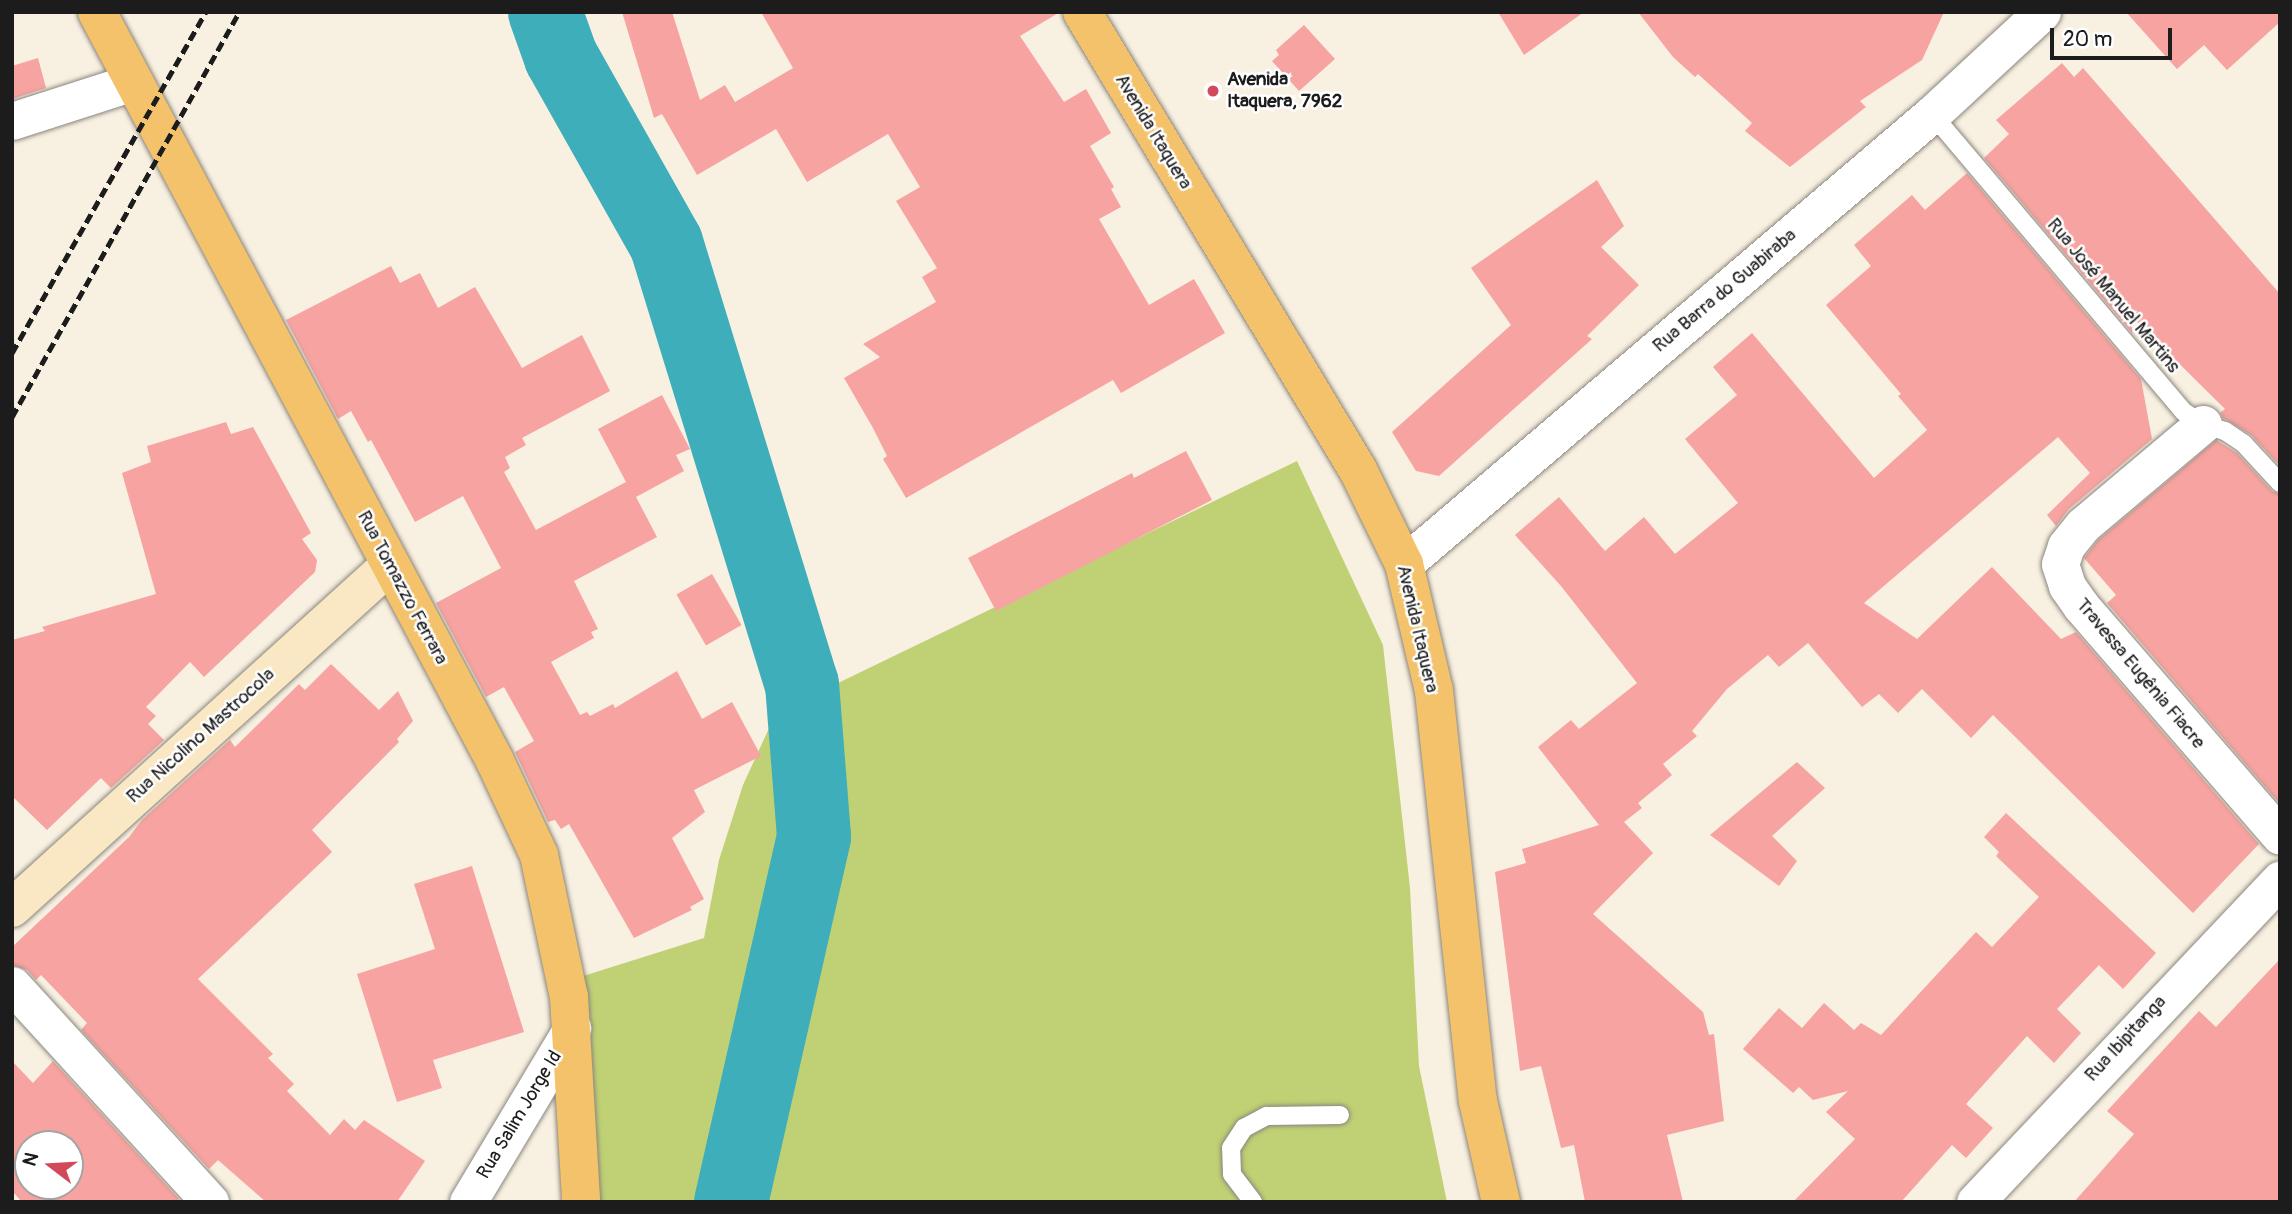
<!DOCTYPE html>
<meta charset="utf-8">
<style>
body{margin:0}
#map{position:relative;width:2292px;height:1214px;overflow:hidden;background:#f8f0e1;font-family:Pangolin,sans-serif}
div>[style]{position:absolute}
.green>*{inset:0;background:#bfd174}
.river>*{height:74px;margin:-37px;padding:0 37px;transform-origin:37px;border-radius:37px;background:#3eaeba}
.building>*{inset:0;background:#f7a3a1;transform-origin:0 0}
.roads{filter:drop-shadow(0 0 2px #8a867e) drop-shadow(0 0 2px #8a867e)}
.lane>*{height:18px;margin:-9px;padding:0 9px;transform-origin:9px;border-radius:9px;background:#fff}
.street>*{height:37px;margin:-18.5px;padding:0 18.5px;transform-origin:18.5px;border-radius:18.5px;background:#fff}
.secondary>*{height:38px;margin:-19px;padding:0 19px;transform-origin:19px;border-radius:19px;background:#fae7c3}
.primary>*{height:38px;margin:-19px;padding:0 19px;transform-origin:19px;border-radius:19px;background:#f3c26a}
.rail>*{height:5px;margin-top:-2.5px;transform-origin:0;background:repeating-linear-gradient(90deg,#1c1c1c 0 10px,transparent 0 15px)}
.dots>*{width:19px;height:19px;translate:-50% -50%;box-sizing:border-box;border:4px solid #fff;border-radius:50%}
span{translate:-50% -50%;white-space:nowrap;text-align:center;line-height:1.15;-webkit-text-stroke:5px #fff;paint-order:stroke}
.poi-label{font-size:19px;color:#1c1c1c;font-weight:700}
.left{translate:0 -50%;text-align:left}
.street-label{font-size:19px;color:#1c1c1c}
.frame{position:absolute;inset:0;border:14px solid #1c1c1c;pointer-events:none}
.north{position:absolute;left:14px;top:1130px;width:70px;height:70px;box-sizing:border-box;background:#fff;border:2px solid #a4a4a4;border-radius:50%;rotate:287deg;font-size:19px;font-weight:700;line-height:28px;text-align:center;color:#1c1c1c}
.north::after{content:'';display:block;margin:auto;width:24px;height:32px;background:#d1495b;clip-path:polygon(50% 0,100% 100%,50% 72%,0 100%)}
.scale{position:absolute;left:2050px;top:28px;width:122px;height:32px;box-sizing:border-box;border:4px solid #1c1c1c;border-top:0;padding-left:9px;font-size:21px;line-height:24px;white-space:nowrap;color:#1c1c1c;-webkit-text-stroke:5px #fff;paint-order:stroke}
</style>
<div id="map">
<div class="green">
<i style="clip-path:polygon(1297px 461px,1383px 645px,1410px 888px,1419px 1066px,1447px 1202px,576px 1202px,561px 983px,704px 938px,719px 860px,743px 785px,776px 713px)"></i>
</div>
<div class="river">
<i style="left:545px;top:12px;width:48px;rotate:70.4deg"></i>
<i style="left:561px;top:57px;width:214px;rotate:60.6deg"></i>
<i style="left:666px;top:243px;width:461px;rotate:72.9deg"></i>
<i style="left:802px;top:684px;width:153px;rotate:85.5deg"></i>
<i style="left:814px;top:837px;width:374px;rotate:102.8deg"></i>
</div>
<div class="building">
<i style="clip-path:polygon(622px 12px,672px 12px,700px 100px,725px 85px,735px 102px,793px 68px,761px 12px,1060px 12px,1020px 36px,1064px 102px,1086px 89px,1111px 133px,1090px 146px,1114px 187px,1111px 189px,1121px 207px,1099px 219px,1149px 305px,1194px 279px,1225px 333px,1121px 393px,1113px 380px,906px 498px,883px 459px,887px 456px,873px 428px,844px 378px,880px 357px,863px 344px,936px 302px,922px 277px,937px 268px,896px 201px,920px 187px,888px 134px,807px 182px,776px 129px,697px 175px,662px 114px,654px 118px)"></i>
<i style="clip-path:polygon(1498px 12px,1584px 12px,1524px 55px)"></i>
<i style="clip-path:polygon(1638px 12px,1944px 12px,1922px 60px,1860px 101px,1866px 107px,1790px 167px,1745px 131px,1752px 123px,1698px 74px,1695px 77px,1673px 57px)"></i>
<i style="clip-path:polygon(2126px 12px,2280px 12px,2280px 22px,2227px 70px,2204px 45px,2177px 69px)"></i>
<i style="clip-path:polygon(1304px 25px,1335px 59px,1299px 91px,1272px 61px,1279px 55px,1276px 50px)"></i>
<i style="clip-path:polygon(38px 58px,46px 88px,12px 99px,12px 66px)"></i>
<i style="clip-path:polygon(2062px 63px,2074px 77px,2083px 68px,2280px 294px,2280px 466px,2251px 435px,2223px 418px,2220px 413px,2225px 409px,2129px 314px,2133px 334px,1984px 158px,2009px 134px,1996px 120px)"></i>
<i style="clip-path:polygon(1967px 173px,2141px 379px,2152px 439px,2069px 509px,2056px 526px,2047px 515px,2090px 473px,2058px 437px,1864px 603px,1917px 639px,1992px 567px,2061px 639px,2076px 632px,2259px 844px,2193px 913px,1993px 715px,1971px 738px,1922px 689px,1898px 713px,1879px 694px,1862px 707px,1808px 643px,1779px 667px,1768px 655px,1727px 689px,1692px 731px,1697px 736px,1663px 764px,1672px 775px,1638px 803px,1642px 808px,1624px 822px,1653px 853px,1593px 914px,1703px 1012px,1709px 1035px,1714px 1034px,1724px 1121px,1667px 1135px,1683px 1202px,1585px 1202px,1574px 1145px,1561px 1148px,1541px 1066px,1520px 1071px,1495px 872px,1526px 863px,1522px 849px,1599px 825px,1538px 747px,1571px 720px,1579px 729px,1637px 683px,1561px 586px,1515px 535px,1559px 497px,1605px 551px,1644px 517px,1675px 554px,1738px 503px,1685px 439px,1737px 395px,1713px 367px,1752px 333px,1874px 478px,1927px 430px,1898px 396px,1901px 394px,1826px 305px,1871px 266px,1854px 245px,1912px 195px,1925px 210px)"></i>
<i style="clip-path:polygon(1597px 180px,1624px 226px,1601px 247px,1639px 285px,1587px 336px,1592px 339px,1439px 476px,1416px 471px,1392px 432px,1511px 325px,1471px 268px)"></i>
<i style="clip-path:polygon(391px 266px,400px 283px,420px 273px,438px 308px,475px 287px,522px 368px,582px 335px,610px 391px,522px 438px,526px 445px,505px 457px,510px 468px,504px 472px,536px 530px,626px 482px,598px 429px,662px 395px,690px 449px,676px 455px,684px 471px,636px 497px,657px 537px,574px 581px,598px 629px,591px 632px,594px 638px,551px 662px,580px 715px,587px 712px,590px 716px,613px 704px,615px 708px,677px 671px,702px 719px,732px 702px,761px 756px,694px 790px,705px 812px,672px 838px,704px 899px,690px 907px,692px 910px,634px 938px,569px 824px,561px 829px,555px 820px,548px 822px,515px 752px,534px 741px,504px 687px,486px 697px,436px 603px,501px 568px,463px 496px,415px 522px,371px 440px,368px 442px,351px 411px,338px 419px,286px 320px)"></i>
<i style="clip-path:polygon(226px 422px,231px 434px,253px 427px,311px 533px,302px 539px,317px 560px,315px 572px,204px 677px,190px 662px,146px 707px,156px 716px,148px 724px,164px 740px,111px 788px,101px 778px,47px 830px,12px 796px,12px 640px,45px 631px,42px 627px,156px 594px,122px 473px,151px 462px,147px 446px)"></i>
<i style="clip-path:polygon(2216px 440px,2237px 453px,2272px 491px,2280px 494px,2280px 804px,2107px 603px,2116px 595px,2084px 558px,2098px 540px)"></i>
<i style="clip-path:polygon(1186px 451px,1212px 500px,996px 611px,968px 558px,1132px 473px,1134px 478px)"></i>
<i style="left:712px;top:574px;width:59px;height:41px;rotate:60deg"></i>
<i style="clip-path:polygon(331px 664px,379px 710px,398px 691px,413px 721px,397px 739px,399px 742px,312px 830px,332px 852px,198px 979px,273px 1054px,268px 1058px,294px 1084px,287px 1091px,330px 1135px,344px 1119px,355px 1130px,364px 1120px,425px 1161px,397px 1202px,266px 1202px,218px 1160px,209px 1169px,81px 1030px,87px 1023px,41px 975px,36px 980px,27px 970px,12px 965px,12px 947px,129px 837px,142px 820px,230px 740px,235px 747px,299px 684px,305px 690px)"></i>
<i style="clip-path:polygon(1797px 762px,1825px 788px,1772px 836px,1797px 861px,1779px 886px,1710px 835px)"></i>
<i style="clip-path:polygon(2006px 813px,2156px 953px,2123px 989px,2099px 965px,2057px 1009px,2081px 1033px,2054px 1063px,2027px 1036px,1966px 1104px,1993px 1128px,1966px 1158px,1952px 1145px,1901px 1202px,1793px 1202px,1855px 1139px,1826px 1112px,1848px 1091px,1813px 1100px,1799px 1087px,1793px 1093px,1743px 1049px,1779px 1008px,1802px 1028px,1824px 1003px,1854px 1030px,1861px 1023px,1881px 1035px,1976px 932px,1992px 947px,2039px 897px,1996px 856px,1999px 852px,1984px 837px)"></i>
<i style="clip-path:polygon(472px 866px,524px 1032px,433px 1060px,442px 1088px,397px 1102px,357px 974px,435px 949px,414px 884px)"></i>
<i style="clip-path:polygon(2280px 959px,2280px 1202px,2074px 1202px,2134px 1134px,2107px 1111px,2199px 1011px,2216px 1027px)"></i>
<i style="clip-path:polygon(evenodd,12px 1061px,33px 1083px,53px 1061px,179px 1199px,176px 1202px,22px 1202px,12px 1191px,12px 1061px,28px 1144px,70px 1144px,70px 1186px,28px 1186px,28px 1144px)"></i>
</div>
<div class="roads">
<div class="lane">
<i style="left:1932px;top:114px;width:390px;rotate:49.8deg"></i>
<i style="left:2184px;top:412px;width:22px;rotate:32deg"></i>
<i style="left:2203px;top:424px;width:23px;rotate:18deg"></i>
<i style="left:2225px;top:431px;width:23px;rotate:34deg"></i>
<i style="left:2244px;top:444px;width:53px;rotate:47.3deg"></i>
<i style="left:1253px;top:1202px;width:35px;rotate:-127deg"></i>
<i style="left:1232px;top:1174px;width:26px;rotate:-92deg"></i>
<i style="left:1231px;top:1148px;width:24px;rotate:-57deg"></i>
<i style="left:1244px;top:1128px;width:26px;rotate:-28deg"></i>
<i style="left:1267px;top:1116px;width:73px;rotate:-0.8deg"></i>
</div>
<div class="street">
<i style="left:12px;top:121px;width:127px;rotate:-17.9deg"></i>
<i style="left:2203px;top:424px;width:157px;rotate:139.9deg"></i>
<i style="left:2083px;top:525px;width:27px;rotate:129deg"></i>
<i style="left:2066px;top:546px;width:19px;rotate:108deg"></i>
<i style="left:2060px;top:564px;width:23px;rotate:72deg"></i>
<i style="left:2067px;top:586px;width:24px;rotate:55deg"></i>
<i style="left:2081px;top:606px;width:304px;rotate:49.1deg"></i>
<i style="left:1404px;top:564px;width:694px;rotate:-40.44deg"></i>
<i style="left:1932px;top:114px;width:150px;rotate:-42.8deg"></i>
<i style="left:12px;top:985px;width:294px;rotate:47.6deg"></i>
<i style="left:468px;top:1202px;width:203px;rotate:-59.1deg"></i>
<i style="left:1975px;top:1202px;width:444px;rotate:-46.6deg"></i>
</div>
<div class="secondary">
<i style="left:12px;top:908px;width:510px;rotate:-42.22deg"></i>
</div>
<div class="primary">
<i style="left:97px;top:12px;width:848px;rotate:62.01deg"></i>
<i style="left:495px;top:761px;width:104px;rotate:64.9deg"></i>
<i style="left:539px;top:855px;width:145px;rotate:78.1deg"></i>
<i style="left:569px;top:997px;width:205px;rotate:86.6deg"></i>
<i style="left:1082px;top:12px;width:535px;rotate:58.93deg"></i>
<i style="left:1358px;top:470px;width:105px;rotate:63.9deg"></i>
<i style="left:1404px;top:564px;width:130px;rotate:76.7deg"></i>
<i style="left:1434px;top:691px;width:412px;rotate:83.9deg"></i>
<i style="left:1478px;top:1101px;width:104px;rotate:77.2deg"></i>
</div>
</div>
<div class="rail">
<i style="left:12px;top:353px;width:392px;rotate:-60.4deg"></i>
<i style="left:12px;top:417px;width:464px;rotate:-60.7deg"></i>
</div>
<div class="dots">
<i style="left:1213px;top:91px;background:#d1495b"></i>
</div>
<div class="poi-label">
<span class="left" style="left:1227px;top:91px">Avenida<br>Itaquera, 7962</span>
</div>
<div class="street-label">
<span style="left:1153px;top:132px;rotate:59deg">Avenida Itaquera</span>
<span style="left:1725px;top:291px;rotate:-40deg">Rua Barra do Guabiraba</span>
<span style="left:2113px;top:296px;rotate:50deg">Rua José Manuel Martins</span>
<span style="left:402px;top:588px;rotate:62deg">Rua Tomazzo Ferrara</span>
<span style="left:1417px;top:629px;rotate:77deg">Avenida Itaquera</span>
<span style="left:2140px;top:674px;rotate:50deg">Travessa Eugênia Fiacre</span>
<span style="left:201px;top:736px;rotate:-42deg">Rua Nicolino Mastrocola</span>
<span style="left:2126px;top:1039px;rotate:-47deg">Rua Ibipitanga</span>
<span style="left:520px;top:1115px;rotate:-59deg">Rua Salim Jorge Id</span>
</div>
<div class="frame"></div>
<div class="north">N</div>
<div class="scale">20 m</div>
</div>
